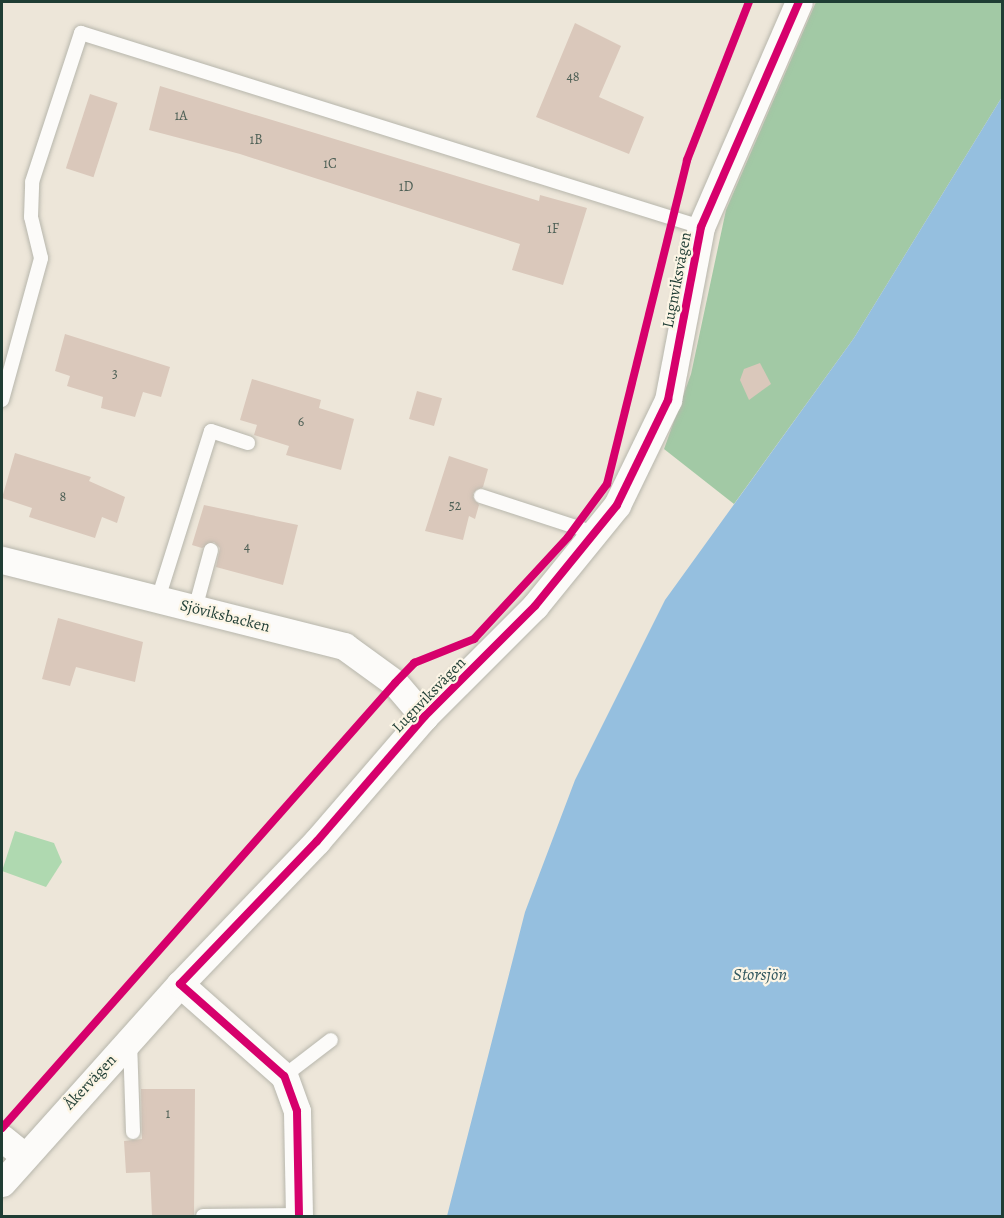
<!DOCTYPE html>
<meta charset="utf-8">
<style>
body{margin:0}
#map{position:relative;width:1004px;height:1218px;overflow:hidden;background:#ede6d9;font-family:Alegreya,serif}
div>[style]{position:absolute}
.green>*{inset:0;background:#afd9b0}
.forest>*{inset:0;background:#a2c9a5}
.water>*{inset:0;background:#95bfdf}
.building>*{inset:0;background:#dac8bb;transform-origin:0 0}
.roads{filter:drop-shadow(0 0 2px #b7b6ac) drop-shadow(0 0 2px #b7b6ac)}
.lane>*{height:14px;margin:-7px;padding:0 7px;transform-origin:7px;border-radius:7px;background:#fcfbf9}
.street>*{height:27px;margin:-13.5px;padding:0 13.5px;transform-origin:13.5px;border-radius:13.5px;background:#fcfbf9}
.cycleway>*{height:8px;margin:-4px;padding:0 4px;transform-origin:4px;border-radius:4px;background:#d6006c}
span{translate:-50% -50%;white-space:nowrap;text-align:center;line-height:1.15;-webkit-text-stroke:4.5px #fcf5e5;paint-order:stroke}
.number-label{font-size:14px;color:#4e6056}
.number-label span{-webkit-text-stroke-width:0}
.street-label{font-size:16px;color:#1f3d34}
.water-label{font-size:18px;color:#335960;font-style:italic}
.frame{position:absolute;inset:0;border:3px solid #1f3d34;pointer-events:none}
</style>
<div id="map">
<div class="green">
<i style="clip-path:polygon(15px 831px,54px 843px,62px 862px,46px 887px,2px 871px)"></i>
</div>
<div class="forest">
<i style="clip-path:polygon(816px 2px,1002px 2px,1002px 97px,854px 338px,734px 504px,664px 449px,691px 374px,726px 210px)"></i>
</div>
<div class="water">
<i style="clip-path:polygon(1002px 97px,1002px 1216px,447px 1216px,525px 912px,575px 780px,665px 600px,854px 338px)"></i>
</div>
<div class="building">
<i style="clip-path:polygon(575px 23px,621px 46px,599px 97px,644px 117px,629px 154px,536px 117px)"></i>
<i style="clip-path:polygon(160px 86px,539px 201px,540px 195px,587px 208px,563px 285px,512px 270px,520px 244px,240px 154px,149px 130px)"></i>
<i style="left:90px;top:94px;width:29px;height:78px;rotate:18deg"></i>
<i style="clip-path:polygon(65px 334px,170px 367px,161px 397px,143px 392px,135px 417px,101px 408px,103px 397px,67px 386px,70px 376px,55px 371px)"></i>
<i style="clip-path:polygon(760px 363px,771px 384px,749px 400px,740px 380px,744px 369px)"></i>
<i style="clip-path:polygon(252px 379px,321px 400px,319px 408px,354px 419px,341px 470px,286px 455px,289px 446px,254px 435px,257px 425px,240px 420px)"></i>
<i style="left:417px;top:391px;width:26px;height:29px;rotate:16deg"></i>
<i style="clip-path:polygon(15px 453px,91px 477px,89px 481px,125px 497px,117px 523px,102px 517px,95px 538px,29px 517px,32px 508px,2px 498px)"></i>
<i style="clip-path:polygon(449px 456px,488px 469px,483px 487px,473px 493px,479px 505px,475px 519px,469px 516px,463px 540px,425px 531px)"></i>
<i style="clip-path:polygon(204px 505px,298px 525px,283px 585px,216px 567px,220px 548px,214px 542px,202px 548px,192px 545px)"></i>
<i style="clip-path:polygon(58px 618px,143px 642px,135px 682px,76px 667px,70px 686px,42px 679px)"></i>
<i style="clip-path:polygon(141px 1089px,195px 1089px,194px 1216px,152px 1216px,150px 1172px,126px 1173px,124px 1141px,142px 1139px)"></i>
</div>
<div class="roads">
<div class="lane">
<i style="left:2px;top:400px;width:147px;rotate:-74.6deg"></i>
<i style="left:41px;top:258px;width:42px;rotate:-103.7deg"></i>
<i style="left:31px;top:217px;width:35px;rotate:-88deg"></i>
<i style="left:32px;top:182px;width:157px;rotate:-71.8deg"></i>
<i style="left:81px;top:33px;width:650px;rotate:17.38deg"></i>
<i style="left:481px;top:496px;width:119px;rotate:18.1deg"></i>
<i style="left:158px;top:599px;width:176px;rotate:-72.5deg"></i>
<i style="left:211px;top:431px;width:39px;rotate:18deg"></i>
<i style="left:195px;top:609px;width:61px;rotate:-74.8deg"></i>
<i style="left:130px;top:1041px;width:91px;rotate:88.1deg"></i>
<i style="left:284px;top:1076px;width:59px;rotate:-37.5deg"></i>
<i style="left:203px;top:1216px;width:96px;rotate:-0.6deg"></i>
</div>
<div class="street">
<i style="left:2px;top:560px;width:353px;rotate:14.1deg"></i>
<i style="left:344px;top:646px;width:63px;rotate:36deg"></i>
<i style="left:395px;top:683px;width:45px;rotate:49.5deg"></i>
<i style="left:2px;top:1138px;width:27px;rotate:39deg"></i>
<i style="left:2px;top:1183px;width:267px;rotate:-48.2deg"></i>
<i style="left:299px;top:1216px;width:105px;rotate:-91.1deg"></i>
<i style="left:297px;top:1111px;width:37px;rotate:-110deg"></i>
<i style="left:284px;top:1076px;width:139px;rotate:-138.5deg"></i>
<i style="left:180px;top:984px;width:198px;rotate:-46.2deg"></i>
<i style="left:317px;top:841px;width:164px;rotate:-49.2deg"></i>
<i style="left:424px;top:717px;width:157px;rotate:-45deg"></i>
<i style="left:535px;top:606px;width:130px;rotate:-50.9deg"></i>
<i style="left:617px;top:505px;width:117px;rotate:-64.1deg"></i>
<i style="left:668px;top:400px;width:176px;rotate:-79.2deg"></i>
<i style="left:701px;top:227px;width:245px;rotate:-66.5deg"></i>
</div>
</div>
<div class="cycleway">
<i style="left:2px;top:1128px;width:594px;rotate:-48.55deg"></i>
<i style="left:395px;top:683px;width:28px;rotate:-46deg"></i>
<i style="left:414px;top:663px;width:65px;rotate:-21.8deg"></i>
<i style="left:474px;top:639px;width:139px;rotate:-47.3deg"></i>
<i style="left:568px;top:537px;width:66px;rotate:-53.7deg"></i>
<i style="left:607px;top:484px;width:334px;rotate:-76.1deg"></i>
<i style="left:687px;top:160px;width:170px;rotate:-68.6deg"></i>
<i style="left:299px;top:1216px;width:105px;rotate:-91.1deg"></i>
<i style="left:297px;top:1111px;width:37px;rotate:-110deg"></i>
<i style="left:284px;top:1076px;width:139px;rotate:-138.5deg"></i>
<i style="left:180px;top:984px;width:198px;rotate:-46.2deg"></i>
<i style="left:317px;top:841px;width:164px;rotate:-49.2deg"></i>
<i style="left:424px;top:717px;width:157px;rotate:-45deg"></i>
<i style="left:535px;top:606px;width:130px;rotate:-50.9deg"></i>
<i style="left:617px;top:505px;width:117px;rotate:-64.1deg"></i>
<i style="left:668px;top:400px;width:176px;rotate:-79.2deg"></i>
<i style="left:701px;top:227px;width:245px;rotate:-66.5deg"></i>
</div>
<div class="number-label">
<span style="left:573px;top:77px">48</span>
<span style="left:181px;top:116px">1A</span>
<span style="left:256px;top:140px">1B</span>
<span style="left:330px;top:164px">1C</span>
<span style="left:406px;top:187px">1D</span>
<span style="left:553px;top:229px">1F</span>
<span style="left:115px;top:374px">3</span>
<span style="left:301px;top:422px">6</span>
<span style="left:63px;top:497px">8</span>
<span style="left:455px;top:506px">52</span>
<span style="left:247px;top:547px">4</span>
<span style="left:168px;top:1114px">1</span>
</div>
<div class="street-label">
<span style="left:677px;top:280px;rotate:-79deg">Lugnviksvägen</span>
<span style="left:225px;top:616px;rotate:14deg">Sjöviksbacken</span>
<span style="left:429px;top:695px;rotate:-46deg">Lugnviksvägen</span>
<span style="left:90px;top:1082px;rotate:-47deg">Åkervägen</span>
</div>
<div class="water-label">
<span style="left:760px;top:974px">Storsjön</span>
</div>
<div class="frame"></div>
</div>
